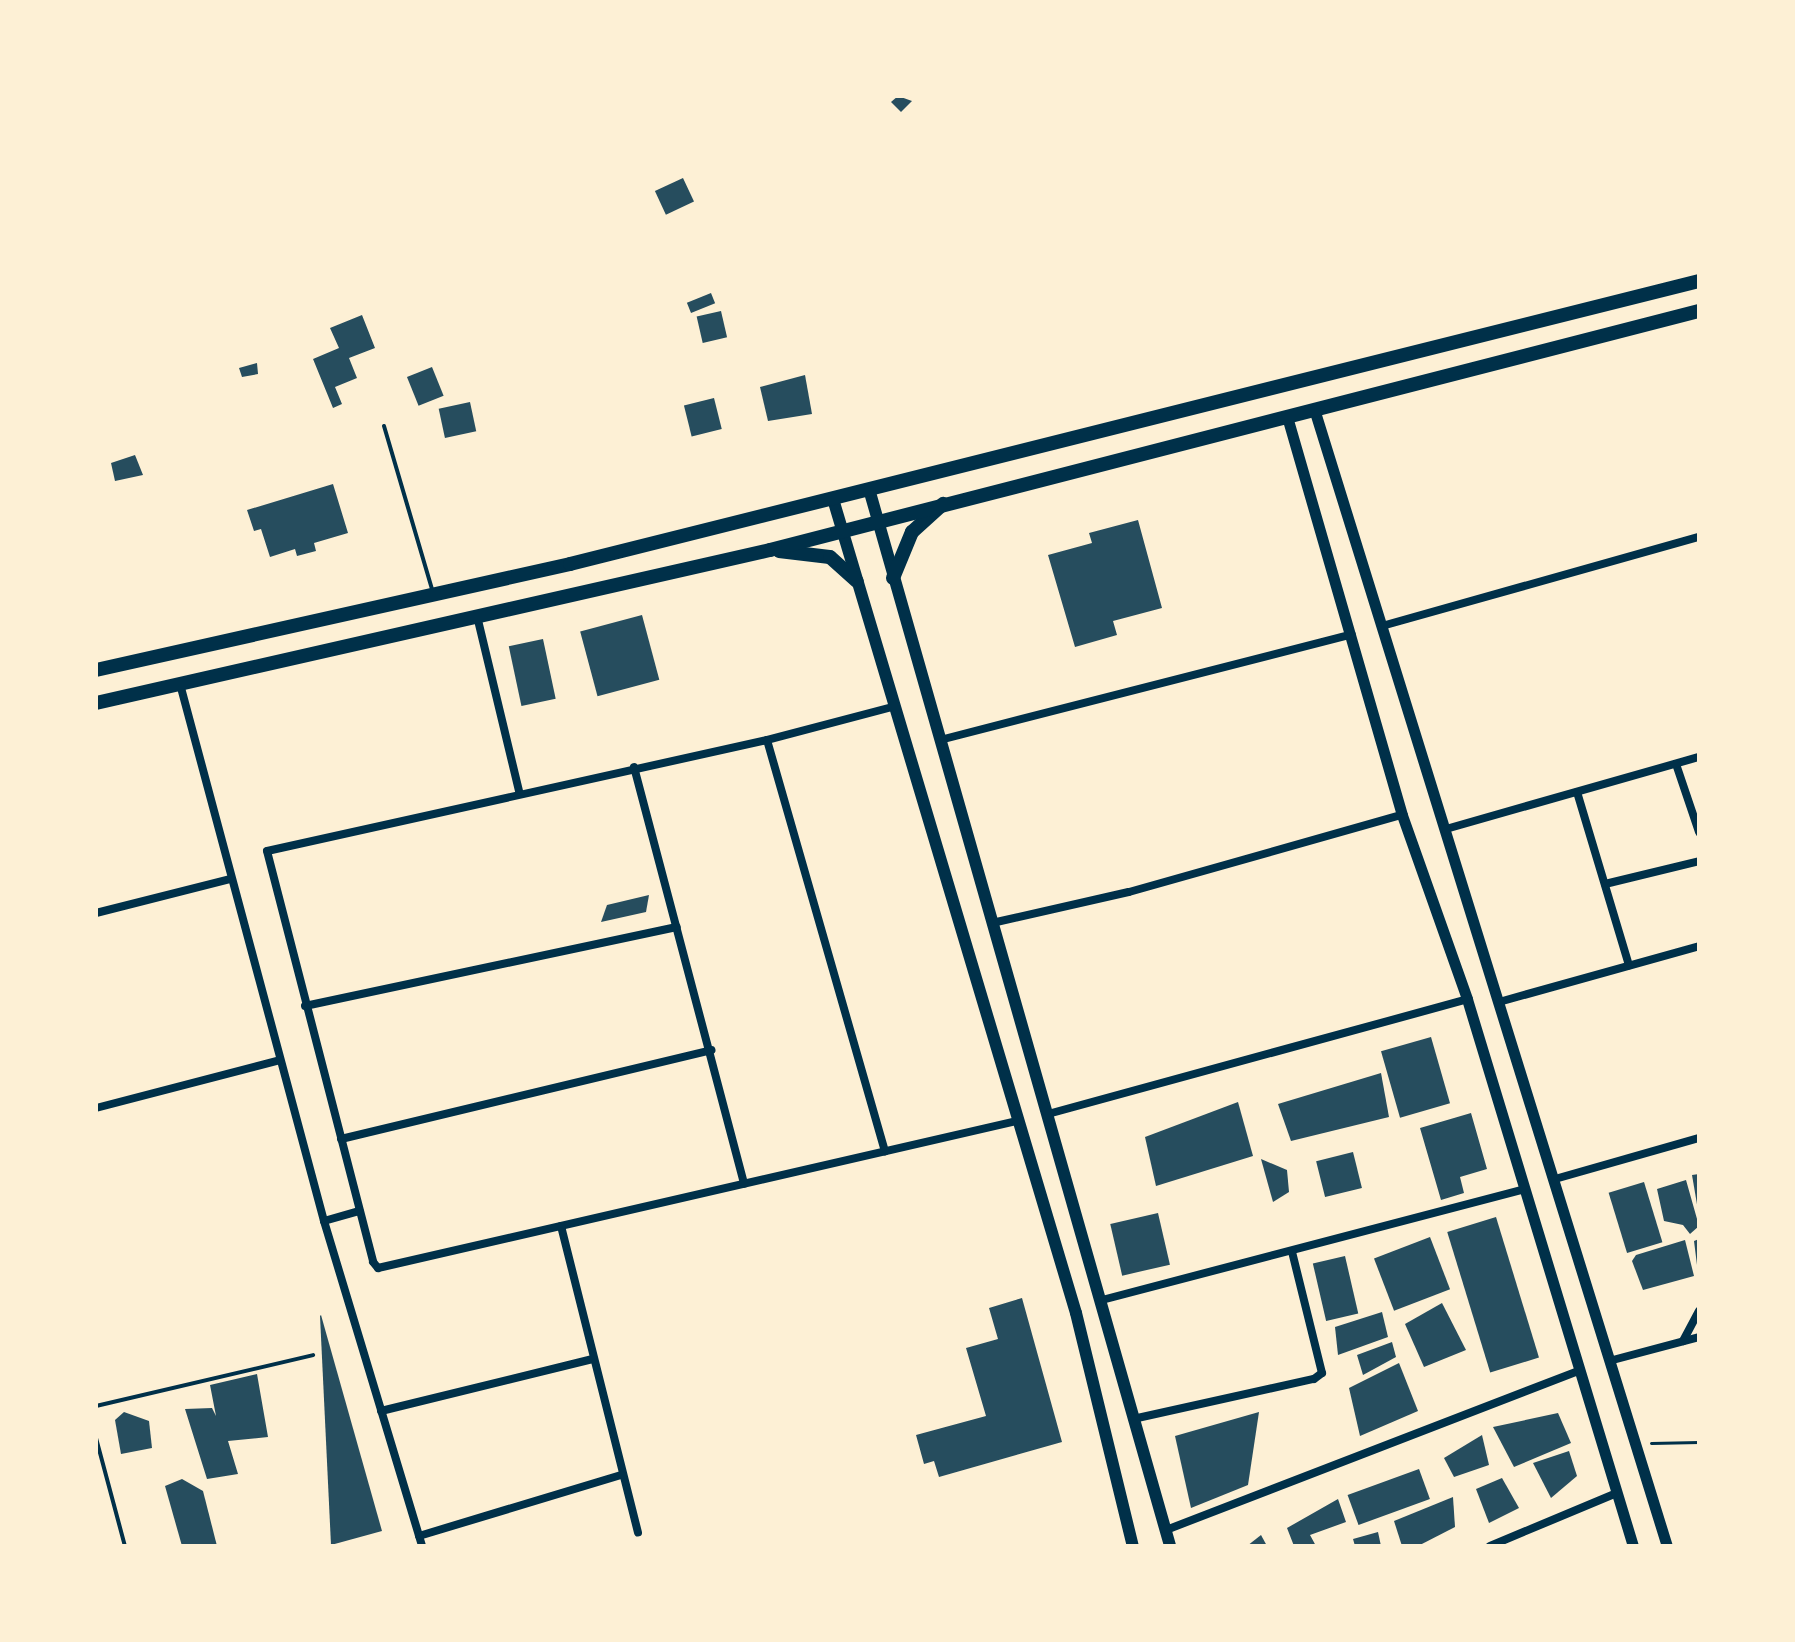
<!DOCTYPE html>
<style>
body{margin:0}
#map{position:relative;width:1795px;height:1642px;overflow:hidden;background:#fdf0d5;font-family:"Nunito Sans",sans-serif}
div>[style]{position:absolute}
.building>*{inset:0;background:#264d5e;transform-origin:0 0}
.path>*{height:3px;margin:-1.5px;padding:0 1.5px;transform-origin:1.5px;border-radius:1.5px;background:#003049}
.service>*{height:4px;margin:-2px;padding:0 2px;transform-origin:2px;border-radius:2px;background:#003049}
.minor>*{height:8px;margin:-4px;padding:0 4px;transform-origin:4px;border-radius:4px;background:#003049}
.tertiary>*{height:11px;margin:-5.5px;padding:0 5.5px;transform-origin:5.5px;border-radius:5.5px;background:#003049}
.secondary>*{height:12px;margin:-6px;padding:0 6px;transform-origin:6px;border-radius:6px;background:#003049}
.primary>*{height:14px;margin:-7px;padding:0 7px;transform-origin:7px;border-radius:7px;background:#003049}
span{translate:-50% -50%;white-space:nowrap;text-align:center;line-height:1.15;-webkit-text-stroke:7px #fdf0d5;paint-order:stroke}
.frame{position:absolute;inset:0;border:98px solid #fdf0d5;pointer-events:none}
</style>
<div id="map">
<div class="building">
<i style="clip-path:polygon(898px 96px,912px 101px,901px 112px,891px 102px)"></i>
<i style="left:683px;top:178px;width:26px;height:31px;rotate:65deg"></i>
<i style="left:711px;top:293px;width:11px;height:26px;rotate:68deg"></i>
<i style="left:721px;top:311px;width:27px;height:25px;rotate:77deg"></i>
<i style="clip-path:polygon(362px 315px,375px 348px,349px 358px,357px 378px,335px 387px,342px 404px,333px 408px,313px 359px,339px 348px,330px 328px)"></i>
<i style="clip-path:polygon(257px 363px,258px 374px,242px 377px,239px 368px)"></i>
<i style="left:432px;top:367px;width:31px;height:27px;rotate:68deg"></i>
<i style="clip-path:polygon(805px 375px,812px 414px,768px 421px,760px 387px)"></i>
<i style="left:714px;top:398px;width:32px;height:31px;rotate:76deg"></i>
<i style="left:470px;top:402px;width:30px;height:32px;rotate:78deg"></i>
<i style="clip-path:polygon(135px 455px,143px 475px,115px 481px,111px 463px)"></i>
<i style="clip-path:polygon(333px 484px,348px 533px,314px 543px,316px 551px,297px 556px,295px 549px,270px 557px,261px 529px,254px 531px,247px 510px)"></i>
<i style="clip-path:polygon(1138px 520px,1162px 608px,1113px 621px,1117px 635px,1075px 647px,1048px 555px,1092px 543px,1089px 533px)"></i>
<i style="left:642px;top:615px;width:67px;height:64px;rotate:75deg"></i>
<i style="left:543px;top:639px;width:61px;height:35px;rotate:78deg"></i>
<i style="clip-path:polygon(649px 895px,646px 912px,601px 922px,607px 905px)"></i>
<i style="left:1431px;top:1037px;width:69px;height:52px;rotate:74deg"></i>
<i style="clip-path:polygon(1381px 1073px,1389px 1117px,1291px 1141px,1278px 1104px)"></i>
<i style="clip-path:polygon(1238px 1102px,1253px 1156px,1156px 1186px,1145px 1137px)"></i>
<i style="clip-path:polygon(1471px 1113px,1487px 1169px,1460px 1177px,1464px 1193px,1441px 1200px,1420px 1128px)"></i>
<i style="left:1353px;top:1152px;width:37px;height:38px;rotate:76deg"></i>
<i style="clip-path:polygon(1261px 1159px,1287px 1170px,1289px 1192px,1273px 1202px)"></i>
<i style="clip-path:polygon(1699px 1174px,1699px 1216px,1692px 1175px)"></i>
<i style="clip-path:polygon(1686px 1180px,1699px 1226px,1690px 1234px,1683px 1225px,1664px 1221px,1657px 1189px)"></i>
<i style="left:1644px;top:1182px;width:63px;height:37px;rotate:73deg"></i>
<i style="left:1158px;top:1213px;width:53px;height:49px;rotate:77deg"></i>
<i style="left:1496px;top:1217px;width:147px;height:51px;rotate:73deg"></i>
<i style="left:1430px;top:1237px;width:56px;height:60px;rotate:69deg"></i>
<i style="clip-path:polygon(1699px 1239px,1699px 1264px,1697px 1265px,1694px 1241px)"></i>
<i style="clip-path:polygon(1685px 1240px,1694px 1276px,1643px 1290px,1632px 1261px,1636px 1255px)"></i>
<i style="left:1345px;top:1256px;width:59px;height:33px;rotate:77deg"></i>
<i style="clip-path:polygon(1022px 1298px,1062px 1442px,939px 1477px,934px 1461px,924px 1464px,916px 1435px,986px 1416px,966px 1348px,998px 1339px,989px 1308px)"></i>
<i style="clip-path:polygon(1442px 1303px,1466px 1350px,1424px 1367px,1405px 1324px)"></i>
<i style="clip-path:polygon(1382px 1312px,1388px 1337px,1338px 1355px,1335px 1327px)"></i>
<i style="clip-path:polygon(321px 1315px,382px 1531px,331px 1545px,320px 1316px)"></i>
<i style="clip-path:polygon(1392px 1342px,1396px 1357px,1363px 1375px,1357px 1355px)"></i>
<i style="clip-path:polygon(1399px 1363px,1418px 1411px,1360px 1436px,1349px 1388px)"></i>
<i style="clip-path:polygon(257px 1374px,268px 1437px,228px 1441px,238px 1474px,207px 1479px,185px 1409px,212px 1408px,216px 1416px,210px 1385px)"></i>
<i style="clip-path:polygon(124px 1412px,149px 1421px,152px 1448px,121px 1454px,115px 1420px)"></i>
<i style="clip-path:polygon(1259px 1412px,1248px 1485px,1191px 1508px,1175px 1436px)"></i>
<i style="clip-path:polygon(1558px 1413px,1571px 1443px,1514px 1467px,1493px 1427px)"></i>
<i style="clip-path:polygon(1482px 1435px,1489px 1465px,1454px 1477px,1444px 1458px)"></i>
<i style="clip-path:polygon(1569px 1451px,1577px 1476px,1551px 1498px,1533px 1463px)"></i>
<i style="left:1419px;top:1469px;width:32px;height:76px;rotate:70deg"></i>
<i style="clip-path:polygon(1502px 1478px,1519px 1508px,1489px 1523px,1476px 1489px)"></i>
<i style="clip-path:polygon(182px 1479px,203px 1491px,217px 1546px,182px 1546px,165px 1486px)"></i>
<i style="clip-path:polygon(1453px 1497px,1455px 1527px,1418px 1546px,1402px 1546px,1394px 1521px)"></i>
<i style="clip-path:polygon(1338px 1499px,1346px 1522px,1310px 1535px,1316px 1546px,1294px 1546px,1287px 1528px)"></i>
<i style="clip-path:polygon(1378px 1532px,1381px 1546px,1355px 1546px,1353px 1539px)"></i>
<i style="clip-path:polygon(1261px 1535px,1267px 1546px,1247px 1546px)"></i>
</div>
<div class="path">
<i style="left:1651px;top:1443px;width:48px;rotate:-1.2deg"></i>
</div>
<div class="service">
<i style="left:384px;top:426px;width:173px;rotate:73.6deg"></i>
<i style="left:96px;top:1406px;width:223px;rotate:-13.2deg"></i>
<i style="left:96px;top:1438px;width:112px;rotate:75deg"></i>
</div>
<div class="minor">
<i style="left:477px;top:616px;width:180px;rotate:76.5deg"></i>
<i style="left:1382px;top:626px;width:329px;rotate:-15.7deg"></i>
<i style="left:180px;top:684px;width:556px;rotate:74.99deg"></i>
<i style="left:324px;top:1221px;width:339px;rotate:73.2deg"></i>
<i style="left:896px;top:706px;width:133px;rotate:165.2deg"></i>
<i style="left:767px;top:740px;width:512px;rotate:167.48deg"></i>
<i style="left:267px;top:851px;width:424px;rotate:75.5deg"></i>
<i style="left:373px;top:1262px;width:8px;rotate:50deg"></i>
<i style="left:378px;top:1268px;width:656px;rotate:-12.96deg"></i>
<i style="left:767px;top:740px;width:428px;rotate:74deg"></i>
<i style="left:940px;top:740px;width:425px;rotate:-14.4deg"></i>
<i style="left:1676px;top:764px;width:72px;rotate:71.3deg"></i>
<i style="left:634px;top:767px;width:431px;rotate:75.2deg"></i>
<i style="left:1577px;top:792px;width:181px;rotate:73.3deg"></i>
<i style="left:1446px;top:829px;width:263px;rotate:-15.9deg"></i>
<i style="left:1605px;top:884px;width:97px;rotate:-13.7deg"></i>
<i style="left:96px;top:913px;width:138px;rotate:-14.2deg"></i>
<i style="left:992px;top:923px;width:140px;rotate:-12.8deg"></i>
<i style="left:1129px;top:892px;width:284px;rotate:-15.8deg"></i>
<i style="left:1499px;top:1002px;width:208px;rotate:-15.6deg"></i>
<i style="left:305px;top:1006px;width:380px;rotate:-12deg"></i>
<i style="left:96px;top:1108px;width:190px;rotate:-14.6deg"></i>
<i style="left:1048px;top:1114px;width:434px;rotate:-15.3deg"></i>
<i style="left:341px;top:1139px;width:381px;rotate:-13.5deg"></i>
<i style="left:1555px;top:1179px;width:150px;rotate:-15.9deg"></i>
<i style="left:324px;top:1221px;width:37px;rotate:-16deg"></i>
<i style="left:561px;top:1226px;width:316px;rotate:75.9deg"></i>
<i style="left:1102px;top:1300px;width:437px;rotate:-14.7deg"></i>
<i style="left:1683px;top:1341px;width:34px;rotate:-62deg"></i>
<i style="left:1609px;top:1361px;width:93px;rotate:-14.9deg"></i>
<i style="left:381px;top:1411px;width:218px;rotate:-13.8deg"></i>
<i style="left:1133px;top:1419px;width:185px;rotate:-12.5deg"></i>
<i style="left:1314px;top:1379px;width:10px;rotate:-37deg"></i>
<i style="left:1322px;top:1373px;width:125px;rotate:-103.9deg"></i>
<i style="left:1166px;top:1530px;width:444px;rotate:-21.1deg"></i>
<i style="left:419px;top:1536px;width:211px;rotate:-16.8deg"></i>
<i style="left:1490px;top:1546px;width:138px;rotate:-22.7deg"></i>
</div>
<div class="tertiary">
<i style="left:1315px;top:412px;width:1187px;rotate:72.76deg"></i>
<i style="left:1288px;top:420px;width:411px;rotate:73.9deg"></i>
<i style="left:1402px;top:815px;width:195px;rotate:70.5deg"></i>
<i style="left:1467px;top:999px;width:572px;rotate:73.12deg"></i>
</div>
<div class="secondary">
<i style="left:869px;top:489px;width:1099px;rotate:74.1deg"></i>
<i style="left:833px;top:499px;width:849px;rotate:73.38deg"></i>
<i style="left:1076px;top:1313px;width:240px;rotate:76.3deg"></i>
</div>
<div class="primary">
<i style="left:779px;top:551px;width:51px;rotate:6.7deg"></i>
<i style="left:830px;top:557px;width:36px;rotate:42deg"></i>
<i style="left:893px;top:578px;width:50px;rotate:-67.6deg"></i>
<i style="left:912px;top:532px;width:42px;rotate:-42.1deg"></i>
<i style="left:96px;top:670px;width:486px;rotate:-12.6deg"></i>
<i style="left:570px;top:564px;width:1164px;rotate:-14.07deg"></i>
<i style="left:96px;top:703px;width:691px;rotate:-12.79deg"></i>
<i style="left:770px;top:550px;width:959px;rotate:-14.43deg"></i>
</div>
<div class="frame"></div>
</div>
